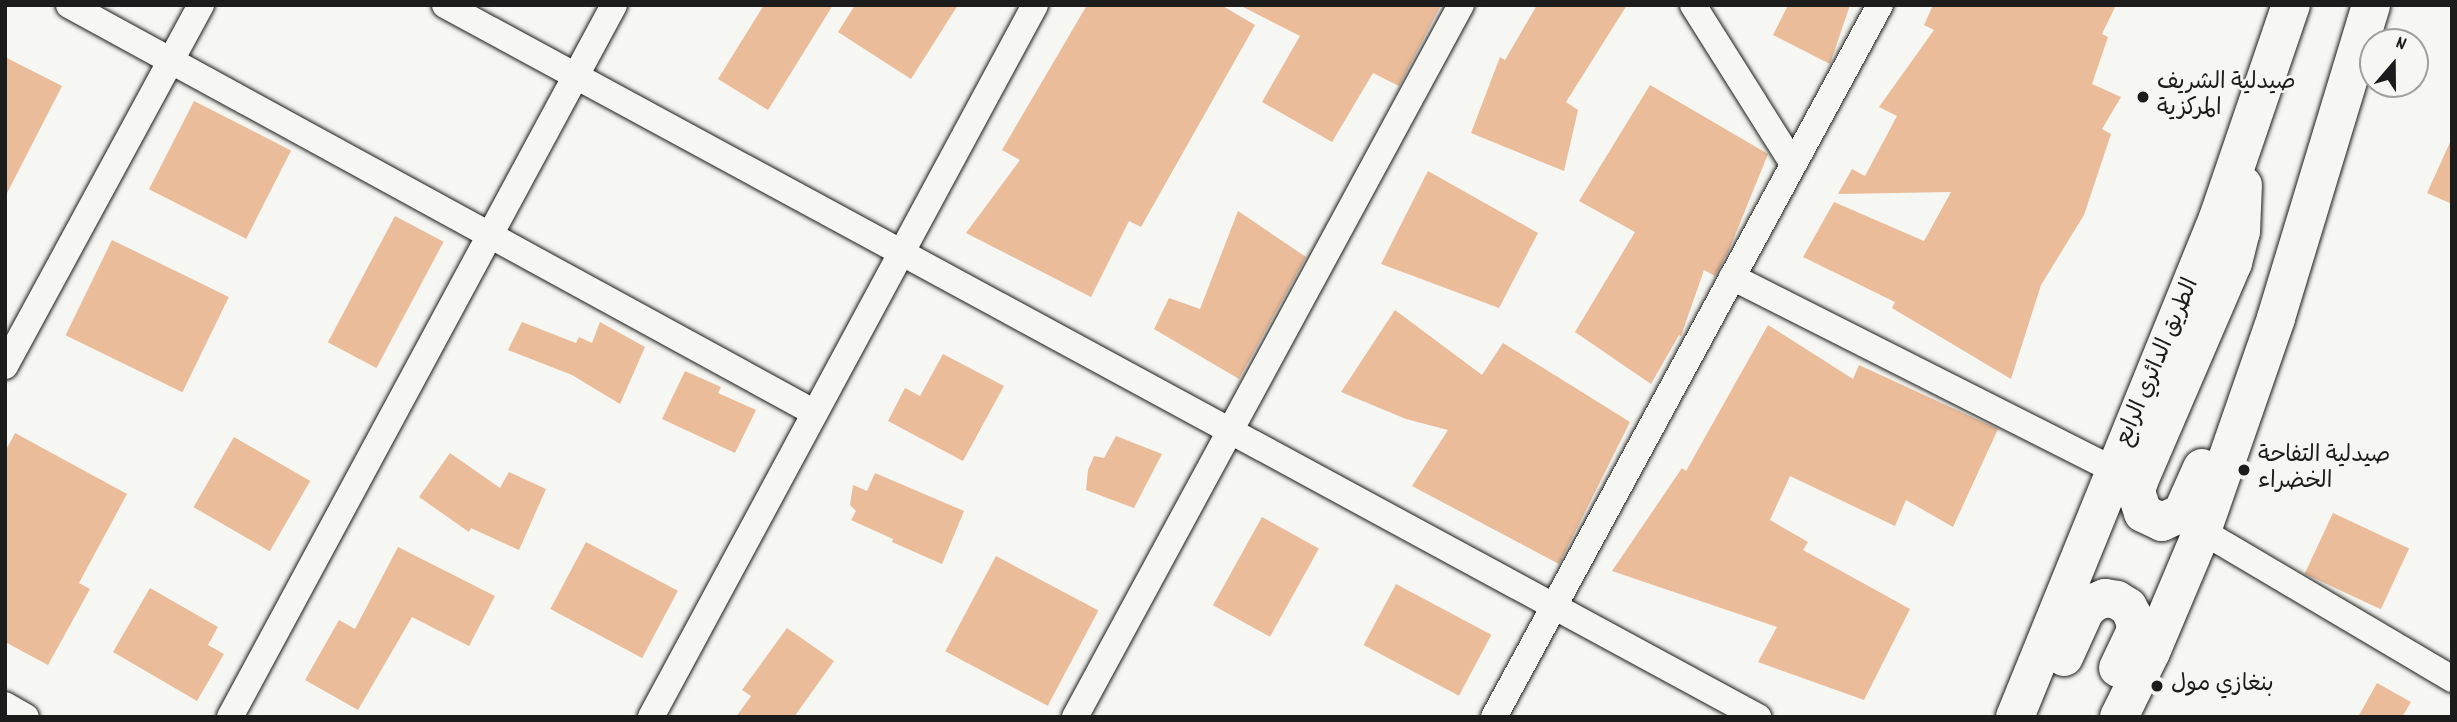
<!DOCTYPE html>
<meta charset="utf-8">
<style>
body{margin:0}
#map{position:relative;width:2457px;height:722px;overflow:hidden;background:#f6f6f2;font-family:Dekko,"Playpen Sans Arabic",sans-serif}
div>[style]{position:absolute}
.building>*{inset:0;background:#eabc9a;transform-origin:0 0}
.roads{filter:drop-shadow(0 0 2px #1c1c1c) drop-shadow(0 0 2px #1c1c1c)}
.street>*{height:26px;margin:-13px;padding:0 13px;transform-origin:13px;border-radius:13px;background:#f6f6f2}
.primary>*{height:38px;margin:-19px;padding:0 19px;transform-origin:19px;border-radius:19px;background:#f6f6f2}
.dots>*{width:19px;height:19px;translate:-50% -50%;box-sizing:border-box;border:4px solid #f6f6f2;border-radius:50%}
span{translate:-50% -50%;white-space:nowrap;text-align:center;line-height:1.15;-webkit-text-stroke:5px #f6f6f2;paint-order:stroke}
.poi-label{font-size:23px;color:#1c1c1c}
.left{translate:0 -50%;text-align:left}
.street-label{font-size:23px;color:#1c1c1c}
.frame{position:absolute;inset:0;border:7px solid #1c1c1c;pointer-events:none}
.north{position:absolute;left:2359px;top:28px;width:70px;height:70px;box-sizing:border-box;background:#f6f6f2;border:2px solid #9f9f9c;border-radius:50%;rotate:20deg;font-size:19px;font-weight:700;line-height:28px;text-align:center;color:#1c1c1c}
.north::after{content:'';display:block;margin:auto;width:24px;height:32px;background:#1c1c1c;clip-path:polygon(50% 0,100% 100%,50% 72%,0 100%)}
</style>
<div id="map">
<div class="building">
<i style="clip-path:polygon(764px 5px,833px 5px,768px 110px,718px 79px)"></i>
<i style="clip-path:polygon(855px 5px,958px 5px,911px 79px,838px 32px)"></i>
<i style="clip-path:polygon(1087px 5px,1221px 5px,1255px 25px,1141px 227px,1129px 221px,1091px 297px,966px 233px,1020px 160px,1002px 150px)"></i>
<i style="clip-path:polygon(1239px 5px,1441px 5px,1399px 86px,1373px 73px,1332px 142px,1262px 102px,1300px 36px)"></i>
<i style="clip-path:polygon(1537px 5px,1627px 5px,1566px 102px,1578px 110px,1564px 171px,1471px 133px,1500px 57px,1505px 60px)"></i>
<i style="clip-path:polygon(1788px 5px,1850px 5px,1830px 64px,1773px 35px)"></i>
<i style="clip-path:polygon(1933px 5px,2116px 5px,2102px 34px,2108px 37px,2092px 84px,2121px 97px,2102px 129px,2111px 134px,2084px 215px,2041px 285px,2011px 379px,1892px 308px,1895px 302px,1803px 257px,1834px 202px,1924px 241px,1951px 192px,1838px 194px,1852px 169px,1865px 176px,1897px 116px,1879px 107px,1934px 30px,1924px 25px)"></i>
<i style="clip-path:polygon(5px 57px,62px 86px,5px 197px)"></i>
<i style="clip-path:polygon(1650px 85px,1768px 154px,1729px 250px,1715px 276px,1704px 270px,1681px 336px,1679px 335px,1651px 384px,1575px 332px,1635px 232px,1579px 201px)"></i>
<i style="left:194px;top:101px;width:109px;height:99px;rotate:27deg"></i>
<i style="clip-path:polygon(2452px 138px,2452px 204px,2427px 193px)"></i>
<i style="clip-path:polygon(1428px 171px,1538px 233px,1499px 308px,1381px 264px)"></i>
<i style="clip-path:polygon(1238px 211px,1306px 257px,1239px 379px,1154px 329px,1169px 298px,1200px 309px)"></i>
<i style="left:395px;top:216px;width:55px;height:143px;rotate:28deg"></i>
<i style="left:112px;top:240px;width:130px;height:106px;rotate:26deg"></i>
<i style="clip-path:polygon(1395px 310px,1482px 375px,1503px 343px,1630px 422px,1559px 564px,1412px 486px,1448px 430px,1406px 419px,1341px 392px)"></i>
<i style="clip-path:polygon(522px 322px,576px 343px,579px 337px,592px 343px,600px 322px,645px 347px,620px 404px,572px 375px,508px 350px)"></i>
<i style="clip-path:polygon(1768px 325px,1853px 379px,1859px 365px,1998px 429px,1953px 527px,1906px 500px,1895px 526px,1790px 476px,1770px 520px,1808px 542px,1803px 550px,1910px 609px,1864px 700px,1758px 662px,1777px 627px,1612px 571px,1682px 468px,1686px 471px)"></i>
<i style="clip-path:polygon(943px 354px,1004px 386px,963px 461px,888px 421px,905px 388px,920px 396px)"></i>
<i style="clip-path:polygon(685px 371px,721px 387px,718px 393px,756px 410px,735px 453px,662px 419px)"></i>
<i style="clip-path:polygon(15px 433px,127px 494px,79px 583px,90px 589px,48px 665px,5px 642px,5px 452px)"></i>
<i style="clip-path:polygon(1116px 436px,1162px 454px,1134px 508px,1086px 490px,1088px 470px,1094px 456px,1104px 458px)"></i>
<i style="left:234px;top:437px;width:88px;height:81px;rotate:30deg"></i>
<i style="clip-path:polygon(450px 453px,500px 488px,509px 472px,546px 489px,519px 550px,471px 528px,469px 532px,419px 497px)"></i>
<i style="clip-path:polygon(875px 473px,964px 511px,942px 564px,892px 542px,893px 539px,851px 520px,856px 511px,850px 505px,853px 485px,867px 491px)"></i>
<i style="left:2333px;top:513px;width:84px;height:67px;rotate:25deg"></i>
<i style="left:1262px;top:517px;width:65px;height:101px;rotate:29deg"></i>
<i style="left:586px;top:542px;width:104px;height:76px;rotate:28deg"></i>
<i style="clip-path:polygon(398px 547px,495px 596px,469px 646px,412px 617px,358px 710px,305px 680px,339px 620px,355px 629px)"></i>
<i style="left:996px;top:556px;width:116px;height:108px;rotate:28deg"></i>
<i style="left:1396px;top:584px;width:108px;height:69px;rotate:28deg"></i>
<i style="clip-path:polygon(150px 588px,218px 627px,208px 645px,224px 654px,197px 701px,113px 652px)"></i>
<i style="clip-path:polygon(787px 628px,834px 661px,794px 717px,736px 717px,751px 696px,742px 690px)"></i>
<i style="clip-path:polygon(2377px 683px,2411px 702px,2402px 717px,2358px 717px)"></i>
</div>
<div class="roads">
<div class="street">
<i style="left:69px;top:5px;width:850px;rotate:28.67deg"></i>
<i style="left:445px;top:5px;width:1494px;rotate:28.47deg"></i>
<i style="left:1693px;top:5px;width:188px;rotate:57.8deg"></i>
<i style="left:1732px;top:277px;width:428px;rotate:26.8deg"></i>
<i style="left:5px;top:366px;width:411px;rotate:-61.5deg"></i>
<i style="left:2202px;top:531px;width:291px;rotate:30.6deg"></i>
<i style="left:5px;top:705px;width:24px;rotate:30deg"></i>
<i style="left:230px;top:717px;width:809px;rotate:-61.66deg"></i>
<i style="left:651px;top:717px;width:809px;rotate:-61.66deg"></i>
<i style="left:1075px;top:717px;width:810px;rotate:-61.54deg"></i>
<i style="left:1494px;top:717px;width:810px;rotate:-61.54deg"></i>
</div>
<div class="primary">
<i style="left:2202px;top:468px;width:49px;rotate:114deg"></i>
<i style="left:2182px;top:513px;width:22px;rotate:156deg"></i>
<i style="left:2162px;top:522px;width:21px;rotate:-155deg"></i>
<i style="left:2143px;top:513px;width:22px;rotate:-108deg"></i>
<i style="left:2136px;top:492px;width:11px;rotate:-75deg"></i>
<i style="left:2139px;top:481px;width:237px;rotate:-66.7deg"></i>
<i style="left:2233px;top:263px;width:32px;rotate:-76deg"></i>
<i style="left:2241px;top:232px;width:47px;rotate:-87.6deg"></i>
<i style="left:2064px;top:657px;width:51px;rotate:-65.5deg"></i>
<i style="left:2085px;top:611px;width:11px;rotate:-45deg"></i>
<i style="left:2093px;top:603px;width:13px;rotate:-23deg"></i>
<i style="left:2105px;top:598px;width:12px;rotate:9deg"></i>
<i style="left:2117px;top:600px;width:13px;rotate:32deg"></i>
<i style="left:2128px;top:607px;width:13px;rotate:61deg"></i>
<i style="left:2134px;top:618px;width:12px;rotate:81deg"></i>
<i style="left:2136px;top:630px;width:42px;rotate:115.3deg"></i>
<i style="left:2015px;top:717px;width:539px;rotate:-67.86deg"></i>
<i style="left:2218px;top:218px;width:225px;rotate:-71.1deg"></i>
<i style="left:2119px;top:717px;width:72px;rotate:-63.8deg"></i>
<i style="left:2151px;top:652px;width:131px;rotate:-67.1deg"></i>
<i style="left:2202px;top:531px;width:225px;rotate:-70.8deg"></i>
<i style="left:2276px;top:318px;width:327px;rotate:-73.1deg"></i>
</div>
</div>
<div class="dots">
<i style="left:2143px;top:97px;background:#1c1c1c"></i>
<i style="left:2244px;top:470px;background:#1c1c1c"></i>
<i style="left:2157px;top:686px;background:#1c1c1c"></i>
</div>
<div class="poi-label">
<span class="left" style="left:2157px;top:97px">صيدلية الشريف<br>المركزية</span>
<span class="left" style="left:2258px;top:470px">صيدلية التفاحة<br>الخضراء</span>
<span class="left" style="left:2171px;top:686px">بنغازي مول</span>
</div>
<div class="street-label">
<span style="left:2159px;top:363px;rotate:-67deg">الطريق الدائري الرابع</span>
</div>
<div class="frame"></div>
<div class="north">N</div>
</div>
